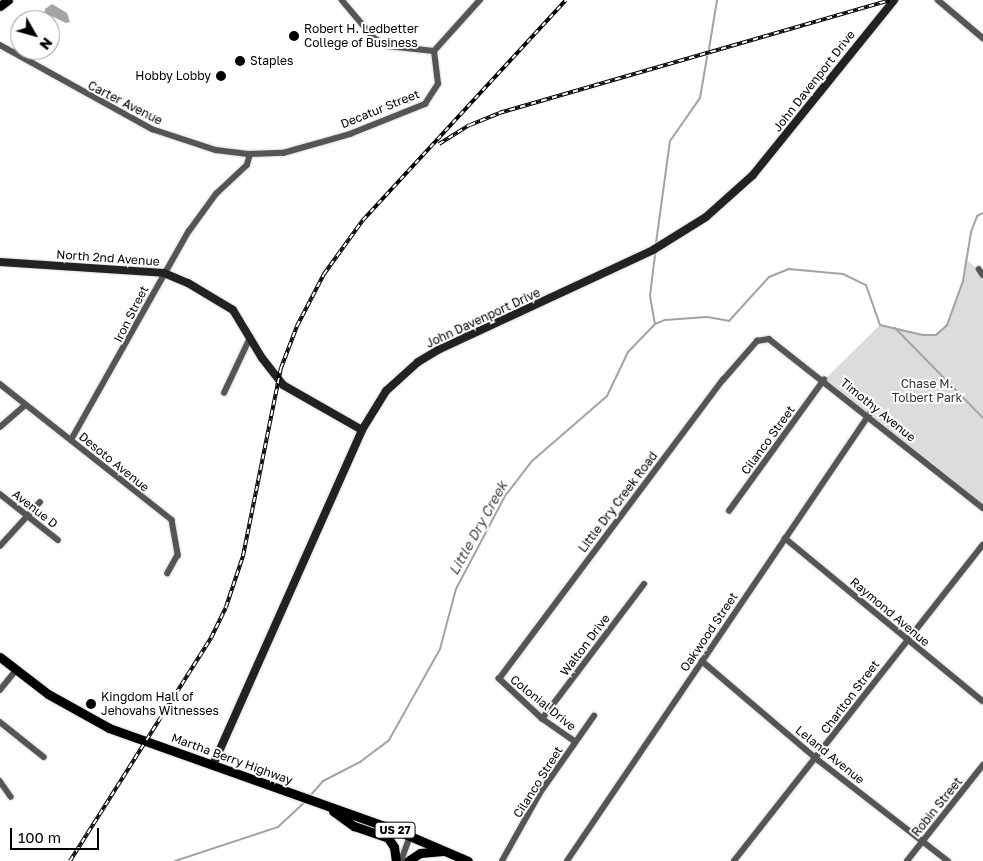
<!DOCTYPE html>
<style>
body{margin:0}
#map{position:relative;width:983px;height:861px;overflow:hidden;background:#fff;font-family:"Golos Text",sans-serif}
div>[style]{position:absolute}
.green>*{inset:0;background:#dcdcdc}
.water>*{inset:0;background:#a3a3a3}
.stream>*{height:2px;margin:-1px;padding:0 1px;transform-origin:1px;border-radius:1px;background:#a3a3a3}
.roads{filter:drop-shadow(0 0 1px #dbdbdb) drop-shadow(0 0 1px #dbdbdb)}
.street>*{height:5.5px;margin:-2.75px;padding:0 2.75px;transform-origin:2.75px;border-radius:2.75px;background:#555}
.secondary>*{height:8px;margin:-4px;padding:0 4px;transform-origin:4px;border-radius:4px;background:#222}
.primary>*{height:9px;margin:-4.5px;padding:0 4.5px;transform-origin:4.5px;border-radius:4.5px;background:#000}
.rail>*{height:4px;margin-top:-2px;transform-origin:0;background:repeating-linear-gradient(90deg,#fff 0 5.5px,#000 0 11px);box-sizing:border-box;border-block:1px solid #000}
.dots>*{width:14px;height:14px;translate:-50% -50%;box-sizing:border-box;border:2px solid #fff;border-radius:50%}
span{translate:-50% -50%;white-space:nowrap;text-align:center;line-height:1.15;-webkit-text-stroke:4px #fff;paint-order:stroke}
.shield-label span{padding:1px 4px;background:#fff;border:1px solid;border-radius:4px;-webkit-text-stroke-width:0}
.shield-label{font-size:11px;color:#000;font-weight:700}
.poi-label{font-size:12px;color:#000}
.left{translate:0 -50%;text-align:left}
.right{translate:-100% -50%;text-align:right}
.street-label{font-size:12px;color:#000}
.park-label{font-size:12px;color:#333}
.water-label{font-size:14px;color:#444;font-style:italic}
.north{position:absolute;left:10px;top:10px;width:50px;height:50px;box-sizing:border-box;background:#fff;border:1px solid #999;border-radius:50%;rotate:128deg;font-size:14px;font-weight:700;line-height:20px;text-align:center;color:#000}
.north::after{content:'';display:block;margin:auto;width:18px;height:22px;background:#000;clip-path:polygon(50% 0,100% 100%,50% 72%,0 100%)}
.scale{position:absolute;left:10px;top:828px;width:89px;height:22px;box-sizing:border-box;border:2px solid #000;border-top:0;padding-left:6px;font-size:15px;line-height:18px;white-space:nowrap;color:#000;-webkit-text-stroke:4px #fff;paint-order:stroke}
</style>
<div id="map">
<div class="green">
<i style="clip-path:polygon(965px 258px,983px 275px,983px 508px,824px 380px,880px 325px,923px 335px,936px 335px,947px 325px,963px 281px)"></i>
</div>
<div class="water">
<i style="clip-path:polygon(52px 4px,67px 13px,70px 22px,66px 23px,45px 13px,45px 9px)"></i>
</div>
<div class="stream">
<i style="left:709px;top:49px;width:50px;rotate:-80.7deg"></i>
<i style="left:656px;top:243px;width:103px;rotate:-82.2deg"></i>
<i style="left:670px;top:141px;width:52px;rotate:-55.1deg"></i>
<i style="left:700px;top:98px;width:42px;rotate:-80.3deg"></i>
<i style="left:655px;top:255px;width:41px;rotate:97deg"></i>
<i style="left:650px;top:296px;width:28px;rotate:80deg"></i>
<i style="left:895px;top:328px;width:126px;rotate:45.6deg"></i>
<i style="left:310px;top:796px;width:20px;rotate:-49deg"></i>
<i style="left:323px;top:781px;width:42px;rotate:-27.2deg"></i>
<i style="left:360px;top:762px;width:36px;rotate:-37deg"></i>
<i style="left:389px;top:740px;width:104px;rotate:-60.7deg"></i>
<i style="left:440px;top:649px;width:62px;rotate:-75.1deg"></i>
<i style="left:456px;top:589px;width:105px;rotate:-62.2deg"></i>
<i style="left:505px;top:496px;width:44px;rotate:-52.4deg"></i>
<i style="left:532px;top:461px;width:99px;rotate:-40.9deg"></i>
<i style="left:607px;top:396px;width:49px;rotate:-64.5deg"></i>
<i style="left:628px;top:352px;width:39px;rotate:-46deg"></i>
<i style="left:655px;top:324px;width:11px;rotate:-22deg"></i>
<i style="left:665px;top:320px;width:42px;rotate:-4.1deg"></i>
<i style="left:707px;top:317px;width:22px;rotate:10deg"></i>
<i style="left:729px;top:321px;width:59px;rotate:-47.7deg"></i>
<i style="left:769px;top:277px;width:22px;rotate:-22deg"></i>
<i style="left:789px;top:269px;width:54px;rotate:5.3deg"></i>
<i style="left:843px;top:274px;width:25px;rotate:26deg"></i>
<i style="left:866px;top:285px;width:42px;rotate:70.7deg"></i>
<i style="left:880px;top:325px;width:44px;rotate:13.1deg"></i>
<i style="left:923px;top:335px;width:13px"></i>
<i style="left:936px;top:335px;width:15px;rotate:-42deg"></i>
<i style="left:947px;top:325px;width:47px;rotate:-70deg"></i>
<i style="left:963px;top:281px;width:50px;rotate:-80.7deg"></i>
<i style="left:971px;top:232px;width:17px;rotate:-69deg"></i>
<i style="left:977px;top:216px;width:7px;rotate:-27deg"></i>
<i style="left:175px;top:861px;width:108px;rotate:-18.3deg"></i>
<i style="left:278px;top:827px;width:37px;rotate:-43deg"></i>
</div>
<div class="roads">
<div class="street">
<i style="left:342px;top:0;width:50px;rotate:49.9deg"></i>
<i style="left:374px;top:38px;width:16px;rotate:30deg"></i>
<i style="left:388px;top:46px;width:46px;rotate:6.2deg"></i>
<i style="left:938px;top:0;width:59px;rotate:40.2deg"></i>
<i style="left:0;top:45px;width:174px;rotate:28.9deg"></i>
<i style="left:152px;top:129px;width:67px;rotate:18.2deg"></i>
<i style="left:216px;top:150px;width:34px;rotate:7deg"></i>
<i style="left:250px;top:154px;width:33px;rotate:-2deg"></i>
<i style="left:283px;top:153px;width:70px;rotate:-15.8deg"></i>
<i style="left:350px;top:134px;width:81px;rotate:-21.8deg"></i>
<i style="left:425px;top:104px;width:24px;rotate:-57deg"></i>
<i style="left:438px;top:84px;width:33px;rotate:-97deg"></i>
<i style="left:434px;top:51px;width:69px;rotate:-48deg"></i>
<i style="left:979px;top:269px;width:7px;rotate:56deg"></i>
<i style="left:0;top:384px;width:219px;rotate:38.3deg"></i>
<i style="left:172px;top:520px;width:36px;rotate:80deg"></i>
<i style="left:178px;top:555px;width:21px;rotate:119deg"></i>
<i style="left:224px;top:393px;width:61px;rotate:-64.7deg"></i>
<i style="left:0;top:427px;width:33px;rotate:-41deg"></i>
<i style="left:71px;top:440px;width:240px;rotate:-60.6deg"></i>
<i style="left:189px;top:231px;width:46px;rotate:-53.9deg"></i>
<i style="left:216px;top:194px;width:42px;rotate:-43.1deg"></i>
<i style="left:247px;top:165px;width:11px;rotate:-75deg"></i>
<i style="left:0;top:494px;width:74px;rotate:38.4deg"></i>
<i style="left:729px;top:511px;width:162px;rotate:-54.1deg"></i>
<i style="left:785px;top:538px;width:256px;rotate:39.5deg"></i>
<i style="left:0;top:546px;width:59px;rotate:-47.7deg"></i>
<i style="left:702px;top:661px;width:151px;rotate:40.4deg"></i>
<i style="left:817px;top:759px;width:166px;rotate:37.9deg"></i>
<i style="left:0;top:690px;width:26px;rotate:-51deg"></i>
<i style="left:542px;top:719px;width:169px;rotate:-52.9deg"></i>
<i style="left:0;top:722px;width:56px;rotate:38.5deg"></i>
<i style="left:575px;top:742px;width:40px;rotate:-145.1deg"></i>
<i style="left:542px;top:719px;width:59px;rotate:-137.1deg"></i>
<i style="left:499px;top:679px;width:374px;rotate:-53.2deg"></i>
<i style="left:723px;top:380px;width:52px;rotate:-48.9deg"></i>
<i style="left:757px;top:341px;width:12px;rotate:-9deg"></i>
<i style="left:769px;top:339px;width:273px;rotate:38.3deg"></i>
<i style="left:0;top:781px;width:19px;rotate:55deg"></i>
<i style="left:401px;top:861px;width:27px;rotate:-70deg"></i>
<i style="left:502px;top:861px;width:78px;rotate:-60.8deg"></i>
<i style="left:540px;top:793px;width:94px;rotate:-55deg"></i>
<i style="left:567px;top:861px;width:539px;rotate:-55.9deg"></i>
<i style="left:734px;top:861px;width:402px;rotate:-51.8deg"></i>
<i style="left:907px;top:861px;width:122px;rotate:-51.6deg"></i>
</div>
<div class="secondary">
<i style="left:0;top:262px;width:164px;rotate:3.8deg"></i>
<i style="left:164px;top:273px;width:26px;rotate:23deg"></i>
<i style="left:188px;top:283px;width:52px;rotate:31deg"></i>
<i style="left:233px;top:310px;width:56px;rotate:58.9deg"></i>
<i style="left:262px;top:358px;width:34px;rotate:52deg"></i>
<i style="left:283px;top:385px;width:91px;rotate:29.7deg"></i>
<i style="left:213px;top:765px;width:367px;rotate:-66deg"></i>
<i style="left:362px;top:430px;width:46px;rotate:-58.4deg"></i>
<i style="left:386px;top:391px;width:43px;rotate:-42.2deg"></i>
<i style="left:418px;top:362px;width:26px;rotate:-31deg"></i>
<i style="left:440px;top:349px;width:235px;rotate:-24.9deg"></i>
<i style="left:653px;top:250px;width:62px;rotate:-31.9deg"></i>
<i style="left:706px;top:217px;width:63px;rotate:-41.8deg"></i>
<i style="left:753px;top:175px;width:225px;rotate:-51.1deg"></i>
</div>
<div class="primary">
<i style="left:0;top:6px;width:10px;rotate:-37deg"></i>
<i style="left:0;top:657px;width:61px;rotate:37.6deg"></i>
<i style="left:48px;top:694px;width:70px;rotate:29.1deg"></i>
<i style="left:109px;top:728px;width:307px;rotate:19.6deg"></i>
<i style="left:398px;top:831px;width:76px;rotate:23.2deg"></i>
<i style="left:333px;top:811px;width:26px;rotate:36deg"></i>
<i style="left:354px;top:826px;width:36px;rotate:19deg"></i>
<i style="left:388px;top:838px;width:11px;rotate:56deg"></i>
<i style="left:394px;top:847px;width:14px;rotate:82deg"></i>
<i style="left:408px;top:861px;width:14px;rotate:-34deg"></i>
<i style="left:420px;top:853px;width:23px;rotate:-5deg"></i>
</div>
</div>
<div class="rail">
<i style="left:439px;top:144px;width:36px;rotate:-32deg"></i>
<i style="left:470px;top:125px;width:31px;rotate:-22deg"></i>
<i style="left:499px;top:113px;width:407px;rotate:-16.1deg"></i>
<i style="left:70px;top:861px;width:264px;rotate:-57.7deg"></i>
<i style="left:211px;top:638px;width:34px;rotate:-64deg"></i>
<i style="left:226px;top:607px;width:54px;rotate:-71.6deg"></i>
<i style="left:243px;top:556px;width:192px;rotate:-78.6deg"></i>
<i style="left:281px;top:368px;width:45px;rotate:-69.1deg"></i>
<i style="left:297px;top:326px;width:59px;rotate:-62.6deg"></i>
<i style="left:324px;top:274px;width:67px;rotate:-54.2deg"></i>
<i style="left:363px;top:220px;width:299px;rotate:-47.3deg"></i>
</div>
<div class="dots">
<i style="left:294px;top:36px;background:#000"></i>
<i style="left:240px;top:61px;background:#000"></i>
<i style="left:221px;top:76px;background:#000"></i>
<i style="left:91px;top:704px;background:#000"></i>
</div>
<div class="shield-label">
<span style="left:395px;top:830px">US 27</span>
</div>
<div class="poi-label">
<span class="left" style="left:304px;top:36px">Robert H. Ledbetter<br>College of Business</span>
<span class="left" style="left:250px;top:61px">Staples</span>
<span class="right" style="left:211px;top:76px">Hobby Lobby</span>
<span class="left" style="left:101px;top:704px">Kingdom Hall of<br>Jehovahs Witnesses</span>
</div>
<div class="street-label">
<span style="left:814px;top:81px;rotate:-52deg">John Davenport Drive</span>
<span style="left:125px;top:103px;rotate:27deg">Carter Avenue</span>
<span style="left:380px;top:109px;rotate:-22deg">Decatur Street</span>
<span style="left:108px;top:258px;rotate:4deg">North 2nd Avenue</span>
<span style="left:131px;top:314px;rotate:-63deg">Iron Street</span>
<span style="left:483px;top:318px;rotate:-25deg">John Davenport Drive</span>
<span style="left:878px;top:410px;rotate:39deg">Timothy Avenue</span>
<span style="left:768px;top:440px;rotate:-54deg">Cilanco Street</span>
<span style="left:114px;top:462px;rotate:39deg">Desoto Avenue</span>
<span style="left:618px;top:502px;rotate:-53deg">Little Dry Creek Road</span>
<span style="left:35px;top:509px;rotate:38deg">Avenue D</span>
<span style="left:890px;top:612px;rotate:40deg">Raymond Avenue</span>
<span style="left:709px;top:632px;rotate:-56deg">Oakwood Street</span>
<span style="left:585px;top:645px;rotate:-53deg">Walton Drive</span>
<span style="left:850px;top:697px;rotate:-53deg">Charlton Street</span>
<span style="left:543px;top:703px;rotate:39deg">Colonial Drive</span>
<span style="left:830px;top:755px;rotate:39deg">Leland Avenue</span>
<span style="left:232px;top:759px;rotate:20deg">Martha Berry Highway</span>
<span style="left:538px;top:782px;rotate:-58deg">Cilanco Street</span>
<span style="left:937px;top:807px;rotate:-51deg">Robin Street</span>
</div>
<div class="park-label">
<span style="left:927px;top:391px">Chase M.<br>Tolbert Park</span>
</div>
<div class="water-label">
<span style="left:478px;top:528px;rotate:-61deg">Little Dry Creek</span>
</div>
<div class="north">N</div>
<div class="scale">100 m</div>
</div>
